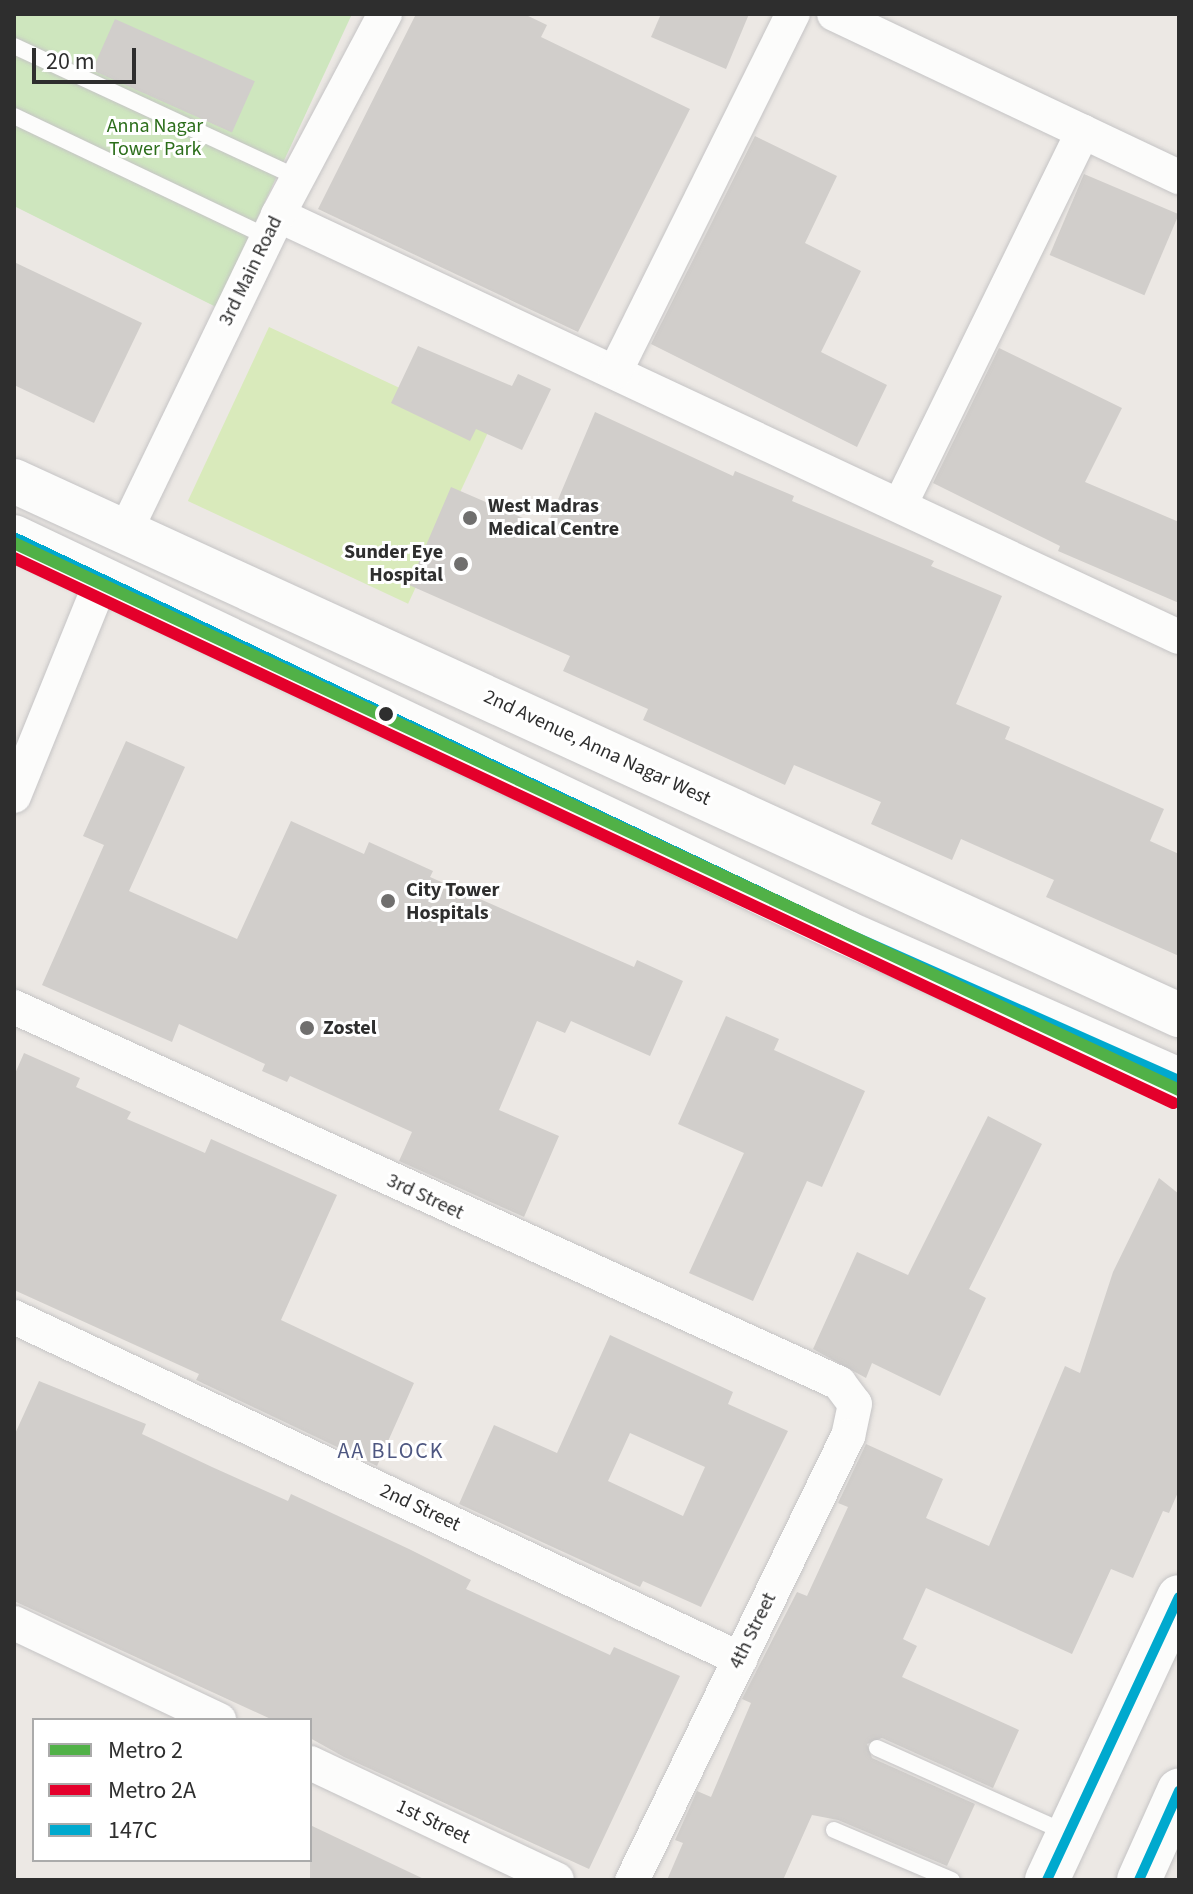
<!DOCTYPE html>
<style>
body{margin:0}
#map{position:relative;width:1193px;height:1894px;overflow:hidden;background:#ece8e4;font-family:"Source Sans 3",sans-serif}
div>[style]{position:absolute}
.green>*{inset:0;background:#cee6be}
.pitch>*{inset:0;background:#d9eabb;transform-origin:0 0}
.building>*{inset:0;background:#d1cecb;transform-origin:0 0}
.roads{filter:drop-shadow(0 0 2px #c5c4c5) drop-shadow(0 0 2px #c5c4c5)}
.lane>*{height:16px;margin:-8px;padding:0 8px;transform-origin:8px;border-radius:8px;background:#fcfcfb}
.street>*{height:34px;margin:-17px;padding:0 17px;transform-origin:17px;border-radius:17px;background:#fcfcfb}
.secondary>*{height:44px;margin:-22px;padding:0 22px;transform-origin:22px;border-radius:22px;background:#fcfcfb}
.bus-1>*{height:10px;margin:-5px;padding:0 5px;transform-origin:5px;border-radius:5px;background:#00a9ce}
.metro-1>*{height:12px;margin:-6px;padding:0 6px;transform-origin:6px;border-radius:6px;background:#51b147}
.metro-2>*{height:12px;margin:-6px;padding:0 6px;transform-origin:6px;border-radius:6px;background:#e4002b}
.dots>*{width:22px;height:22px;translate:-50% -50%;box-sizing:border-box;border:4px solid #fff;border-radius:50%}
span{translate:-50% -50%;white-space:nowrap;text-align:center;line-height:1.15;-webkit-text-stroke:6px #fff;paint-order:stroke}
.park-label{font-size:20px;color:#2c6e1b}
.street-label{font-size:20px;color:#2e2e2e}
.poi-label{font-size:20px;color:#2e2e2e;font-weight:700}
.left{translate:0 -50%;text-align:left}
.right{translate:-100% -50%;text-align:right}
.neighbourhood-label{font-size:22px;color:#4d5680;letter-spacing:2px}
.frame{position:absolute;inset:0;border:16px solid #2e2e2e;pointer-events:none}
.legend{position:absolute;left:32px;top:1718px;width:280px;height:144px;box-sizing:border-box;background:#fff;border:2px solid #ababab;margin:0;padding:10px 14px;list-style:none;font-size:24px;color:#2e2e2e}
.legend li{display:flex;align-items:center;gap:16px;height:40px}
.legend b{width:40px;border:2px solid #ababab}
.scale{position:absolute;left:32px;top:48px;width:104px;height:36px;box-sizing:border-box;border:4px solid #2e2e2e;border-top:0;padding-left:10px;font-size:24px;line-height:28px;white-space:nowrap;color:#2e2e2e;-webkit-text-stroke:6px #fff;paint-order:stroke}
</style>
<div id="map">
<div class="green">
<i style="clip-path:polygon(14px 14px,352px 14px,216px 307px,14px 206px)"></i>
</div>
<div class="pitch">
<i style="left:269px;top:327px;width:243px;height:192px;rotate:25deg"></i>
</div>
<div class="building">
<i style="clip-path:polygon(416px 14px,524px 14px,547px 25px,541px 37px,690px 109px,578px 332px,318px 209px)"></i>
<i style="clip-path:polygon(661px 14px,749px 14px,726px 69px,651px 37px)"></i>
<i style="left:115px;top:19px;width:153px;height:56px;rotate:24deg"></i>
<i style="clip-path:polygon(755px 136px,837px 176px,805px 243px,861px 271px,821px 352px,887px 385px,857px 447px,651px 344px)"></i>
<i style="left:1084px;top:174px;width:103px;height:88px;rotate:23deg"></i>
<i style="clip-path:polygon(14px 262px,142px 323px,94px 423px,14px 385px)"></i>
<i style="clip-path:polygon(418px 346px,512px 386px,518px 374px,551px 389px,522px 450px,476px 429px,470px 441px,391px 403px)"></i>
<i style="clip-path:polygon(999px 348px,1122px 408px,1085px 482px,1179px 522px,1179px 603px,1058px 551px,1060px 546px,933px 483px)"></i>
<i style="clip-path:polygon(595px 412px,733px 476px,735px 471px,794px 496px,792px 501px,934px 561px,931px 566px,1002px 596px,956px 704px,1010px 727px,1005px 739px,1164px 809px,1150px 841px,1179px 854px,1179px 956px,1046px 897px,1054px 880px,961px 839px,952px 860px,871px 824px,881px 802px,794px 765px,785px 785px,643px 720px,648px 709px,563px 671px,570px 656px,409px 585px,451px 487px,546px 528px)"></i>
<i style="clip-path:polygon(126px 741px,185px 767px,129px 891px,237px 939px,291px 821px,364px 854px,369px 842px,433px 871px,430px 877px,634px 967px,637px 960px,683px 981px,650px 1056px,571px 1021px,565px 1033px,537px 1021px,499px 1110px,559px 1136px,524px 1217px,399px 1161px,412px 1132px,290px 1076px,287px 1082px,262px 1071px,265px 1064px,179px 1024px,172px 1042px,42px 985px,104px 845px,83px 836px)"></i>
<i style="clip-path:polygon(726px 1016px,779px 1039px,774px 1050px,865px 1091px,822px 1187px,807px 1181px,753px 1301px,689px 1273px,744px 1153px,678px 1124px)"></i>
<i style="clip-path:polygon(24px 1053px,80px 1078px,76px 1087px,131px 1112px,127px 1119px,205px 1153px,211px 1139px,337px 1195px,281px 1320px,414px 1383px,377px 1466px,196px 1380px,199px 1374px,14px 1290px,14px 1076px)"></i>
<i style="clip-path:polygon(988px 1116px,1042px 1144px,969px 1289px,986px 1298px,940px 1396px,872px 1363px,866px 1378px,813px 1349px,857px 1252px,908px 1275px)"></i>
<i style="clip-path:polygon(1159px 1178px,1179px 1194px,1179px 1490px,1169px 1513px,1163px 1511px,1133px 1578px,1111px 1569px,1072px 1654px,926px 1588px,903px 1639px,917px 1646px,902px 1677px,1019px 1730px,993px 1788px,882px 1738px,867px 1744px,872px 1758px,975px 1804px,947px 1866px,838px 1820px,812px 1815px,783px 1880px,667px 1880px,683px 1843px,675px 1840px,689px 1809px,697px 1791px,711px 1797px,751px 1703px,742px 1699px,797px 1592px,807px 1596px,848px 1507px,838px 1503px,866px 1444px,943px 1479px,926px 1518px,989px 1546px,1065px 1366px,1080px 1373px,1113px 1272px)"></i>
<i style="clip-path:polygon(evenodd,610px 1335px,733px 1392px,728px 1404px,788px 1431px,701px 1607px,643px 1581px,640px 1587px,459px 1504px,494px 1425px,557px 1453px,610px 1335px,630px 1433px,705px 1467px,683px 1516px,608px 1481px,630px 1433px)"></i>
<i style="clip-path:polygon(39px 1381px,146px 1424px,142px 1434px,212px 1467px,288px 1501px,291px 1494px,409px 1549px,471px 1580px,466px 1589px,610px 1655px,614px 1647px,680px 1676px,589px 1869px,344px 1757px,310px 1738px,310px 1720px,273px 1720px,14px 1601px,14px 1436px)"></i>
<i style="clip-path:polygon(310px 1825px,426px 1880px,310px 1880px)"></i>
</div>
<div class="roads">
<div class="lane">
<i style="left:14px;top:46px;width:313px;rotate:24.9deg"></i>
<i style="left:14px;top:116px;width:281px;rotate:25.5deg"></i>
<i style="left:877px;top:1748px;width:208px;rotate:24.1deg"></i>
<i style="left:834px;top:1830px;width:128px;rotate:23deg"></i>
</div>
<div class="street">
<i style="left:834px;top:14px;width:382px;rotate:25.3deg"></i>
<i style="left:278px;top:215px;width:995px;rotate:25.1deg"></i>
<i style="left:615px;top:372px;width:400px;rotate:-63.6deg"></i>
<i style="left:900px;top:505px;width:416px;rotate:-63.9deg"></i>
<i style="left:125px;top:532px;width:352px;rotate:-64.2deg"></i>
<i style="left:278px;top:215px;width:228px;rotate:-62deg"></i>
<i style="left:14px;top:796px;width:236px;rotate:-67.9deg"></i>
<i style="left:14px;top:1007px;width:907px;rotate:24.5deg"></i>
<i style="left:839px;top:1383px;width:26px;rotate:53deg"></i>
<i style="left:855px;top:1404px;width:33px;rotate:102deg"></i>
<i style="left:848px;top:1436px;width:494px;rotate:115.9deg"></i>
<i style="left:14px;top:1317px;width:803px;rotate:25.22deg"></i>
<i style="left:14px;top:1623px;width:227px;rotate:25.3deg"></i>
<i style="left:310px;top:1763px;width:273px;rotate:25.3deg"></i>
</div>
<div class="secondary">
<i style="left:14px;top:481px;width:1282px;rotate:24.63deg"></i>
<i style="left:14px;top:537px;width:922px;rotate:25.43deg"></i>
<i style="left:847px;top:933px;width:363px;rotate:23.9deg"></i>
<i style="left:1047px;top:1880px;width:312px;rotate:-65deg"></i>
<i style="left:1139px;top:1880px;width:98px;rotate:-65.8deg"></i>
</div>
</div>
<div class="bus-1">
<i style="left:14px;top:537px;width:922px;rotate:25.43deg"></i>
<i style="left:847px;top:933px;width:363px;rotate:23.9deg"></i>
<i style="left:1047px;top:1880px;width:312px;rotate:-65deg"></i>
<i style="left:1139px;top:1880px;width:98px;rotate:-65.8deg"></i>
</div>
<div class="metro-1">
<i style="left:14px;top:543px;width:1287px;rotate:25.15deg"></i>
</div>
<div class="metro-2">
<i style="left:14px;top:558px;width:1281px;rotate:25.18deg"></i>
</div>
<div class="dots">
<i style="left:470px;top:518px;background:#706f6e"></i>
<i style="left:461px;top:564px;background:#706f6e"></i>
<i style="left:386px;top:714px;background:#2e2e2e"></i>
<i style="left:388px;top:901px;background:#706f6e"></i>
<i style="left:307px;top:1028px;background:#706f6e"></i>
</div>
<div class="park-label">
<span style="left:155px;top:138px">Anna Nagar<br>Tower Park</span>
</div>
<div class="street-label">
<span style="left:251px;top:271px;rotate:-64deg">3rd Main Road</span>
<span style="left:597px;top:748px;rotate:25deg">2nd Avenue, Anna Nagar West</span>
<span style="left:425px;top:1197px;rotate:25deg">3rd Street</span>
<span style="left:420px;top:1508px;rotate:25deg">2nd Street</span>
<span style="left:753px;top:1631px;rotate:-64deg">4th Street</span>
<span style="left:433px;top:1822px;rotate:25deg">1st Street</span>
</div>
<div class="poi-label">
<span class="left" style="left:488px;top:518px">West Madras<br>Medical Centre</span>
<span class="right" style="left:443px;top:564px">Sunder Eye<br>Hospital</span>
<span class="left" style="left:406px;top:902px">City Tower<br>Hospitals</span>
<span class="left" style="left:323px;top:1028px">Zostel</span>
</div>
<div class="neighbourhood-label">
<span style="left:391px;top:1452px">AA BLOCK</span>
</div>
<div class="frame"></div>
<ul class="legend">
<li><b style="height:10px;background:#51b147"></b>Metro 2</li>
<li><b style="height:10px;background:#e4002b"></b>Metro 2A</li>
<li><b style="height:10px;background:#00a9ce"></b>147C</li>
</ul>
<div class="scale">20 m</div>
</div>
